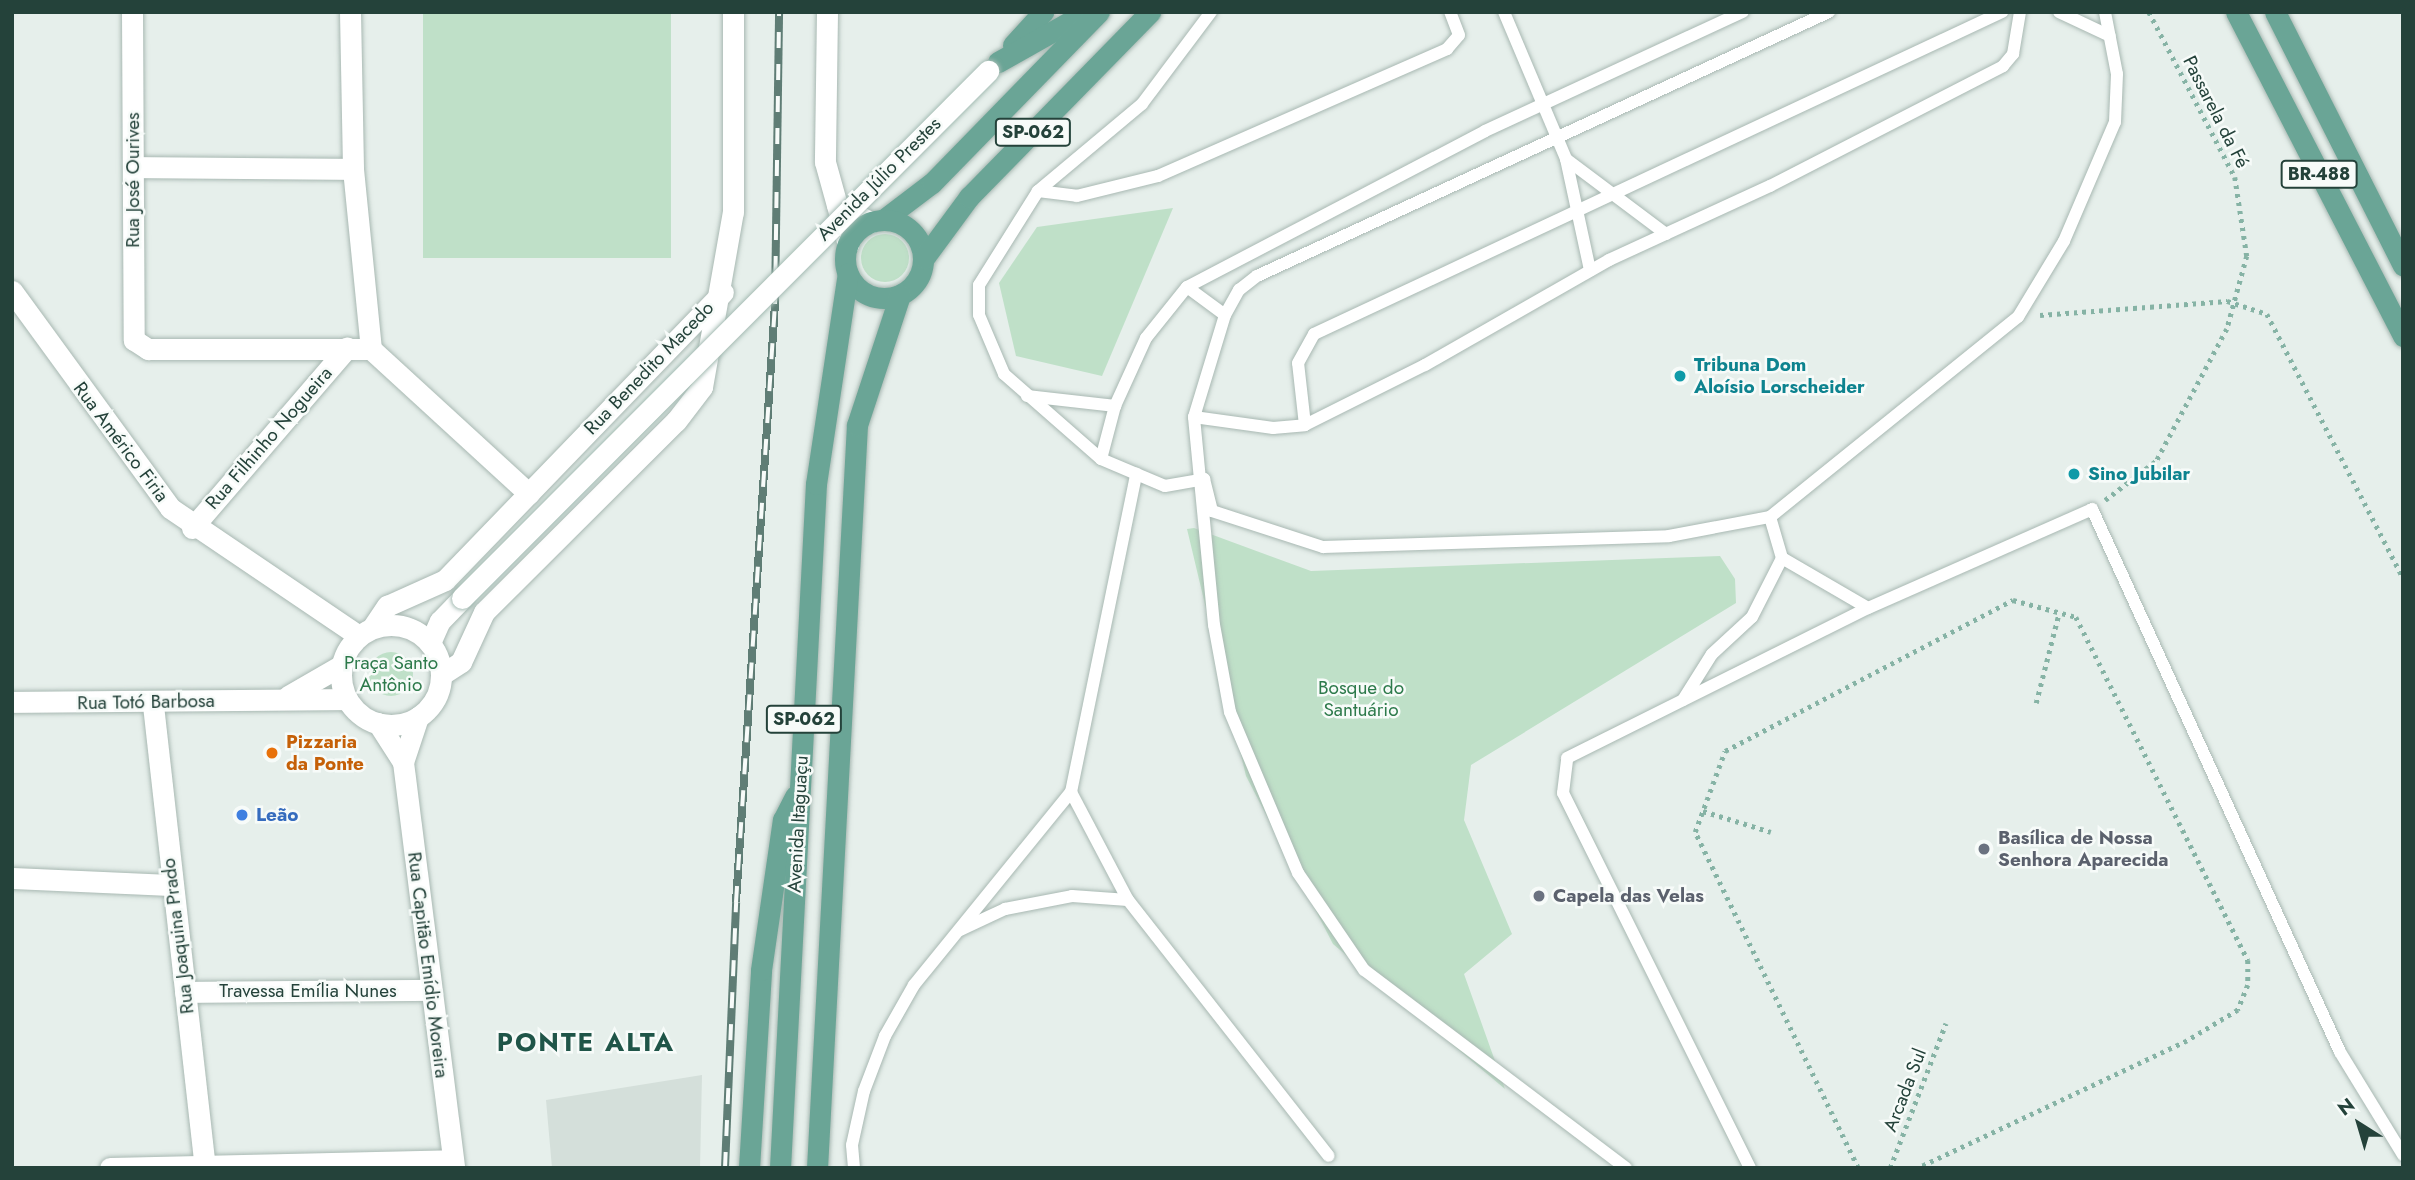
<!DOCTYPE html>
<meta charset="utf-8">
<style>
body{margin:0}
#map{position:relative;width:2415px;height:1180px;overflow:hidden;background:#e6efeb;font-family:Jost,sans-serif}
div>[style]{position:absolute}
.built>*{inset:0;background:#d4dfda}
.green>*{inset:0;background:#bfe0c8;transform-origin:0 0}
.round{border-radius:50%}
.path>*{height:4.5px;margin-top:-2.25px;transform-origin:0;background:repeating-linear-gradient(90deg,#86b3a5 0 3.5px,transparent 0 8.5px)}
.roads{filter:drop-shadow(0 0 2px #a8b8b2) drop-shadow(0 0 2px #a8b8b2)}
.lane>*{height:12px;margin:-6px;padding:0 6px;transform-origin:6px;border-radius:6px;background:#fff}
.street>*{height:21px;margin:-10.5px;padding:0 10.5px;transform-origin:10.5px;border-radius:10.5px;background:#fff}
.secondary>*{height:21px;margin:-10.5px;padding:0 10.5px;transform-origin:10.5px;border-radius:10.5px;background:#fff}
.secondary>.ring{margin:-10.5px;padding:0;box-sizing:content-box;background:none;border:21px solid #fff;border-radius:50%}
.primary>*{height:21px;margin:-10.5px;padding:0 10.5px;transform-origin:10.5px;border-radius:10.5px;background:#6aa596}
.primary>.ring{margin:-10.5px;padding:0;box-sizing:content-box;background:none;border:21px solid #6aa596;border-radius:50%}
.rail>*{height:8px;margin-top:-4px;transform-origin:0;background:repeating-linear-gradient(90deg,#f7fbf9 0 16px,#5f7d75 0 32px);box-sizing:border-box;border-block:2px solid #5f7d75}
.path-bridge>*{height:4.5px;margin-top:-2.25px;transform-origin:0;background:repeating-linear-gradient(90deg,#86b3a5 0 3.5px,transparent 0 8.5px)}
.bridges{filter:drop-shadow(0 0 2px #a4bbb3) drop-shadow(0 0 2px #a4bbb3)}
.secondary-bridge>*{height:21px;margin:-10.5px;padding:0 10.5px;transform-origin:10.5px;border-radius:10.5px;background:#fff}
.dots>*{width:19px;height:19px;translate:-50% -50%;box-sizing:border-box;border:4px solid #f7fbf9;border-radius:50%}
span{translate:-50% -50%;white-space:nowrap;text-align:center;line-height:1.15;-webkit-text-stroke:5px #f7fbf9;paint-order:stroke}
.shield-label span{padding:2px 5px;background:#f7fbf9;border:2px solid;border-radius:5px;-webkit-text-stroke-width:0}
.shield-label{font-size:18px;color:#24423a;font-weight:700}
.street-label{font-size:19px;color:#24423a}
.culture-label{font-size:19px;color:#0d838f;font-weight:700}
.left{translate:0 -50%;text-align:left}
.park-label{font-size:19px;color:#2d7a4b}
.food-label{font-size:19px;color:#c56008;font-weight:700}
.shop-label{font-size:19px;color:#366cbe;font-weight:700}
.worship-label{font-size:19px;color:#5b616d;font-weight:700}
.district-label{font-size:26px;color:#1f5548;font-weight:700;letter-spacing:2px}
.frame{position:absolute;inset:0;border:14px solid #24423a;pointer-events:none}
.north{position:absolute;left:2324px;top:1089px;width:70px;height:70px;-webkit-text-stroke:5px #f7fbf9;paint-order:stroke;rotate:323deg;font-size:19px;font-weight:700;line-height:28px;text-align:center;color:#24423a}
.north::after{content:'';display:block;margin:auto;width:24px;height:32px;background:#24423a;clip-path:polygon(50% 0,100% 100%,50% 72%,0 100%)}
</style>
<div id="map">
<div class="built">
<i style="clip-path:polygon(702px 1075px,700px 1168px,552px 1168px,546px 1100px)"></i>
</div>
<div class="green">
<i style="left:423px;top:12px;width:248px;height:246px"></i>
<i style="clip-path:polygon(1173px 208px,1102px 376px,1016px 356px,999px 283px,1037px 227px)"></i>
<i class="round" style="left:861px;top:234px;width:48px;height:48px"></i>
<i style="clip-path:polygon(1194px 528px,1311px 571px,1720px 556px,1735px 579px,1736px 603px,1471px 765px,1464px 820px,1512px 934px,1464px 974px,1505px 1089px,1333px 944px,1246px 776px,1187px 529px)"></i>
<i class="round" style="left:369px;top:652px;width:44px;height:44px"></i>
</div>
<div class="path">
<i style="left:2040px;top:315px;width:188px;rotate:-4.3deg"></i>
<i style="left:2227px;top:301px;width:42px;rotate:18deg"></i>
<i style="left:2267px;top:314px;width:297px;rotate:62.7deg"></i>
<i style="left:2105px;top:500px;width:66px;rotate:-37.6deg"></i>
<i style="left:2036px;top:703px;width:93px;rotate:-75.7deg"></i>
<i style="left:1703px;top:811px;width:71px;rotate:17.2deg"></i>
<i style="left:1858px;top:1168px;width:373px;rotate:-115.9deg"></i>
<i style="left:1695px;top:832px;width:86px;rotate:-69.7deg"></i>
<i style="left:1725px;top:751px;width:325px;rotate:-27.7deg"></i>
<i style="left:2013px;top:600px;width:65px;rotate:15.1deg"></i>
<i style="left:2076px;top:617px;width:384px;rotate:63.4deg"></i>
<i style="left:2248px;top:960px;width:25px;rotate:90deg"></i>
<i style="left:2248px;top:985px;width:27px;rotate:112deg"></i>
<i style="left:2238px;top:1010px;width:60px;rotate:148.7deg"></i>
<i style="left:2187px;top:1041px;width:297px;rotate:154.7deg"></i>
<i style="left:1890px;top:1168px;width:155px;rotate:-68.9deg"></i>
</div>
<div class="roads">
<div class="lane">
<i style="left:1211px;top:12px;width:115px;rotate:126.9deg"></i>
<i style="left:1142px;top:104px;width:136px;rotate:140.1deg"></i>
<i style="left:1038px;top:191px;width:111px;rotate:122.1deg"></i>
<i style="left:979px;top:285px;width:30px;rotate:90deg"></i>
<i style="left:979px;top:315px;width:64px;rotate:67deg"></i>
<i style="left:1004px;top:374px;width:129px;rotate:41.2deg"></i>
<i style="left:1101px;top:459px;width:69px;rotate:22.9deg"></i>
<i style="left:1165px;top:486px;width:40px;rotate:-10deg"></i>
<i style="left:1204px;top:479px;width:33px;rotate:76deg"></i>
<i style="left:1212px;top:511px;width:117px;rotate:18deg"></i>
<i style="left:1323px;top:547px;width:346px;rotate:-1.8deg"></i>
<i style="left:1669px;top:536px;width:103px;rotate:-10.7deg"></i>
<i style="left:1770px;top:517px;width:319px;rotate:-38.9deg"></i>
<i style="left:2018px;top:317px;width:89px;rotate:-58.8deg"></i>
<i style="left:2064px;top:241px;width:129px;rotate:-66.8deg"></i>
<i style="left:2115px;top:122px;width:48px;rotate:-87.6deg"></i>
<i style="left:2117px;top:74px;width:63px;rotate:-101deg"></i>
<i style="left:1504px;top:12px;width:160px;rotate:67.1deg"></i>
<i style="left:1566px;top:159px;width:125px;rotate:36.9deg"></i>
<i style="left:2059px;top:12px;width:56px;rotate:25.2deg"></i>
<i style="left:1566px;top:159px;width:114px;rotate:77.8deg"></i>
<i style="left:1038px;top:191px;width:39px;rotate:7deg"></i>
<i style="left:1077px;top:196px;width:83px;rotate:-13.9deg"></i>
<i style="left:1158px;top:176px;width:316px;rotate:-23.7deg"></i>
<i style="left:1447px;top:49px;width:18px;rotate:-49deg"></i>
<i style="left:1459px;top:35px;width:25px;rotate:-111deg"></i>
<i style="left:1187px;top:287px;width:47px;rotate:36.4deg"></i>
<i style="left:1027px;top:396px;width:89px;rotate:6.5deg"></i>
<i style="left:1194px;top:417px;width:80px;rotate:7.9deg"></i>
<i style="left:1273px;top:428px;width:32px;rotate:-5deg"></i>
<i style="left:1305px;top:425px;width:134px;rotate:-26.6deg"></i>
<i style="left:1425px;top:365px;width:212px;rotate:-29.7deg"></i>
<i style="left:1609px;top:260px;width:177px;rotate:-24.7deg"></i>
<i style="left:1770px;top:186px;width:262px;rotate:-27.2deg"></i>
<i style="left:2003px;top:66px;width:16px;rotate:-50deg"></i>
<i style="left:2013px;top:54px;width:43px;rotate:-80.5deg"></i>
<i style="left:1305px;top:425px;width:62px;rotate:-96.4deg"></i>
<i style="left:1298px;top:363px;width:33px;rotate:-61deg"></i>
<i style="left:1314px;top:334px;width:760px;rotate:-25.08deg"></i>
<i style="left:1101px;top:459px;width:55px;rotate:-75.2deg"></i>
<i style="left:1115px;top:406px;width:75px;rotate:-65.5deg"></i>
<i style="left:1146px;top:338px;width:65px;rotate:-51.2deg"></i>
<i style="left:1187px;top:287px;width:336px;rotate:-27.6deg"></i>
<i style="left:1485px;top:131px;width:284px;rotate:-24.8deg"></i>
<i style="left:1770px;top:517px;width:43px;rotate:73.7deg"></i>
<i style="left:1782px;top:558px;width:99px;rotate:30.2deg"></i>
<i style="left:1683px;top:700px;width:54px;rotate:-57.8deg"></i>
<i style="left:1712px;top:654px;width:54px;rotate:-42.8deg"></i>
<i style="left:1752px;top:617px;width:66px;rotate:-63deg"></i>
<i style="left:1071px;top:792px;width:122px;rotate:62.2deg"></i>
<i style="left:960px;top:930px;width:50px;rotate:-25deg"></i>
<i style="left:1005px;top:909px;width:68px;rotate:-11deg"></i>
<i style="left:1072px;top:896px;width:56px;rotate:4.1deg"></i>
<i style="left:1128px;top:900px;width:325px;rotate:51.9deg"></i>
<i style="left:854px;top:1168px;width:23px;rotate:-95deg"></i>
<i style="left:852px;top:1145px;width:55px;rotate:-77.5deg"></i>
<i style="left:864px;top:1091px;width:59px;rotate:-69.1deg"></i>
<i style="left:885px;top:1036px;width:59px;rotate:-60.4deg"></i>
<i style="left:914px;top:985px;width:249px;rotate:-50.9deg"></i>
<i style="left:1071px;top:792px;width:325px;rotate:-78.4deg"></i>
<i style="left:1626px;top:1168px;width:328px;rotate:-142.9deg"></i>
<i style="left:1364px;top:970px;width:117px;rotate:-124.2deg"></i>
<i style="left:1298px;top:873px;width:175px;rotate:-112.9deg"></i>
<i style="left:1230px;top:712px;width:88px;rotate:-100.4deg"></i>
<i style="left:1214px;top:625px;width:209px;rotate:-95.5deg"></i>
<i style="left:1194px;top:417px;width:107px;rotate:-73.1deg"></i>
<i style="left:1225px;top:315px;width:29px;rotate:-61deg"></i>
<i style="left:1239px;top:290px;width:23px;rotate:-38deg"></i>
<i style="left:1257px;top:276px;width:630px;rotate:-24.78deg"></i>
<i style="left:1750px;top:1168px;width:419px;rotate:-116.5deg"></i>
<i style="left:1563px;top:793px;width:35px;rotate:-83deg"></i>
<i style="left:1567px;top:758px;width:336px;rotate:-26.5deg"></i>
<i style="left:1868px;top:608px;width:245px;rotate:-23.8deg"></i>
<i style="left:2092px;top:509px;width:597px;rotate:65.45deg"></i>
<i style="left:2340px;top:1052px;width:121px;rotate:58.5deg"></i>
</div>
<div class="street">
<i style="left:132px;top:12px;width:328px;rotate:89.7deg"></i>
<i style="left:134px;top:340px;width:17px;rotate:33deg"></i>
<i style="left:148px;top:349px;width:223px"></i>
<i style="left:350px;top:12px;width:157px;rotate:88.9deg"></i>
<i style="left:353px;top:169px;width:181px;rotate:84.3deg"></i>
<i style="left:371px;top:349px;width:214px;rotate:42.5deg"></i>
<i style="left:134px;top:167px;width:219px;rotate:0.5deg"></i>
<i style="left:12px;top:291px;width:268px;rotate:53.9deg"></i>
<i style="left:170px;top:508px;width:228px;rotate:34.1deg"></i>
<i style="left:192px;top:528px;width:238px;rotate:-49.3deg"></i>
<i style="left:372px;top:628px;width:27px;rotate:-56deg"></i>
<i style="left:387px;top:606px;width:64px;rotate:-24.1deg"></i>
<i style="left:445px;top:580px;width:400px;rotate:-46deg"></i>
<i style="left:441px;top:675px;width:24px;rotate:-33deg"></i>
<i style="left:461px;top:662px;width:55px;rotate:-65.3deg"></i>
<i style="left:484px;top:612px;width:271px;rotate:-44.9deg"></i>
<i style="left:676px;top:421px;width:43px;rotate:-52.6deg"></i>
<i style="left:702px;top:387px;width:178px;rotate:-80deg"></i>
<i style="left:733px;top:212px;width:200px;rotate:-90deg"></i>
<i style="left:153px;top:705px;width:466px;rotate:83.6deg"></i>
<i style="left:418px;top:717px;width:47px;rotate:108.4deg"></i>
<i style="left:403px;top:762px;width:409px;rotate:82.8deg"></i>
<i style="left:378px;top:723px;width:46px;rotate:57.3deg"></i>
<i style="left:12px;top:878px;width:159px;rotate:2.5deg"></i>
<i style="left:185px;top:992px;width:246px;rotate:-0.5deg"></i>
<i style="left:110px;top:1168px;width:343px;rotate:-1.3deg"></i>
</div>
<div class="secondary">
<i style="left:827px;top:12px;width:150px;rotate:90.8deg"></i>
<i style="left:825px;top:162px;width:86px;rotate:74.5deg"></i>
<i style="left:837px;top:205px;width:38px;rotate:27deg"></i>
<i class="ring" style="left:341px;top:625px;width:79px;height:79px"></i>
<i style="left:430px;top:643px;width:24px;rotate:-66deg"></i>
<i style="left:440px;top:621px;width:32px;rotate:-46deg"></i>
<i style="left:288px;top:696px;width:62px;rotate:-29.9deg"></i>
<i style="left:12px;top:702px;width:334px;rotate:-0.5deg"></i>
</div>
<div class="primary">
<i style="left:2236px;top:12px;width:365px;rotate:62.7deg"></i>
<i style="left:2275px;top:12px;width:284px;rotate:63.2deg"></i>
<i style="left:1013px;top:45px;width:45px;rotate:-47.7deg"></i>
<i style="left:998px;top:62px;width:102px;rotate:-29.3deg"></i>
<i style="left:883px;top:220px;width:61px;rotate:-37.1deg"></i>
<i style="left:932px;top:183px;width:239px;rotate:-45.7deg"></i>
<i class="ring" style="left:845px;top:220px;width:57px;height:57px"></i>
<i style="left:924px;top:258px;width:76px;rotate:-53.6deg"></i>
<i style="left:969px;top:197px;width:259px;rotate:-45.6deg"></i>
<i style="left:749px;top:1168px;width:198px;rotate:-86.5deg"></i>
<i style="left:761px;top:970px;width:152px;rotate:-81.7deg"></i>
<i style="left:783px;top:820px;width:27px;rotate:-63deg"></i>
<i style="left:780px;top:1168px;width:685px;rotate:-86.99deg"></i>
<i style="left:816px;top:484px;width:213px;rotate:-81.4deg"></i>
<i style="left:817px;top:1168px;width:744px;rotate:-86.92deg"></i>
<i style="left:857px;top:425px;width:137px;rotate:-71.7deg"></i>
</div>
</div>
<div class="rail">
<i style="left:725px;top:1168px;width:266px;rotate:-87.6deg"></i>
<i style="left:736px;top:902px;width:599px;rotate:-86.27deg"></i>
<i style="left:775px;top:304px;width:292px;rotate:-89.2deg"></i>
</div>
<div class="path-bridge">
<i style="left:2149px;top:12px;width:186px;rotate:62.5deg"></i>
<i style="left:2235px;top:177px;width:80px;rotate:81.4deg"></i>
<i style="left:2247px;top:256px;width:76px;rotate:105.3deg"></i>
<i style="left:2227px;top:329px;width:149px;rotate:118.1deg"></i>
</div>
<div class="bridges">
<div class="secondary-bridge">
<i style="left:462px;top:598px;width:745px;rotate:-45.05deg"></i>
</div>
</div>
<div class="dots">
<i style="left:1680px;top:376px;background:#0f9aa8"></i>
<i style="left:2074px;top:474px;background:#0f9aa8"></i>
<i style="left:272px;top:753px;background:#e8710a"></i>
<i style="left:242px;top:815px;background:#3f7fe0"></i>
<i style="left:1984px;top:849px;background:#6b7280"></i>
<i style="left:1539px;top:896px;background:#6b7280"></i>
</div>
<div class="shield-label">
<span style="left:1033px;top:132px">SP-062</span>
<span style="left:2319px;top:174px">BR-488</span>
<span style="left:804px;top:719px">SP-062</span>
</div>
<div class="street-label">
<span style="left:2216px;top:112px;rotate:63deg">Passarela da Fé</span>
<span style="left:879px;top:179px;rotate:-45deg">Avenida Júlio Prestes</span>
<span style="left:133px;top:180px;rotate:-90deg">Rua José Ourives</span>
<span style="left:649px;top:368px;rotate:-46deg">Rua Benedito Macedo</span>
<span style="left:269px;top:438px;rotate:-49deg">Rua Filhinho Nogueira</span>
<span style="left:121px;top:442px;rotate:53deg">Rua Américo Firia</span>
<span style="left:146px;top:702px;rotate:-1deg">Rua Totó Barbosa</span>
<span style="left:798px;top:824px;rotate:-87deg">Avenida Itaguaçu</span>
<span style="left:178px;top:936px;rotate:-97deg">Rua Joaquina Prado</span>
<span style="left:428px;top:965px;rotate:83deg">Rua Capitão Emídio Moreira</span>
<span style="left:308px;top:991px">Travessa Emília Nunes</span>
<span style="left:1905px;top:1090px;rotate:-69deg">Arcada Sul</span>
</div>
<div class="culture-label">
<span class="left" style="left:1694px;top:376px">Tribuna Dom<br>Aloísio Lorscheider</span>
<span class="left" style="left:2088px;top:474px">Sino Jubilar</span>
</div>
<div class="park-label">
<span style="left:391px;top:674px">Praça Santo<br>Antônio</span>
<span style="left:1361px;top:699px">Bosque do<br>Santuário</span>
</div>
<div class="food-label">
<span class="left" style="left:286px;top:753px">Pizzaria<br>da Ponte</span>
</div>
<div class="shop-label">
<span class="left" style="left:256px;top:815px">Leão</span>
</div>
<div class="worship-label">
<span class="left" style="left:1998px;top:849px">Basílica de Nossa<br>Senhora Aparecida</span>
<span class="left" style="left:1553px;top:896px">Capela das Velas</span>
</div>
<div class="district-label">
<span style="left:586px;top:1043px">PONTE ALTA</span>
</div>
<div class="frame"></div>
<div class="north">N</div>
</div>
